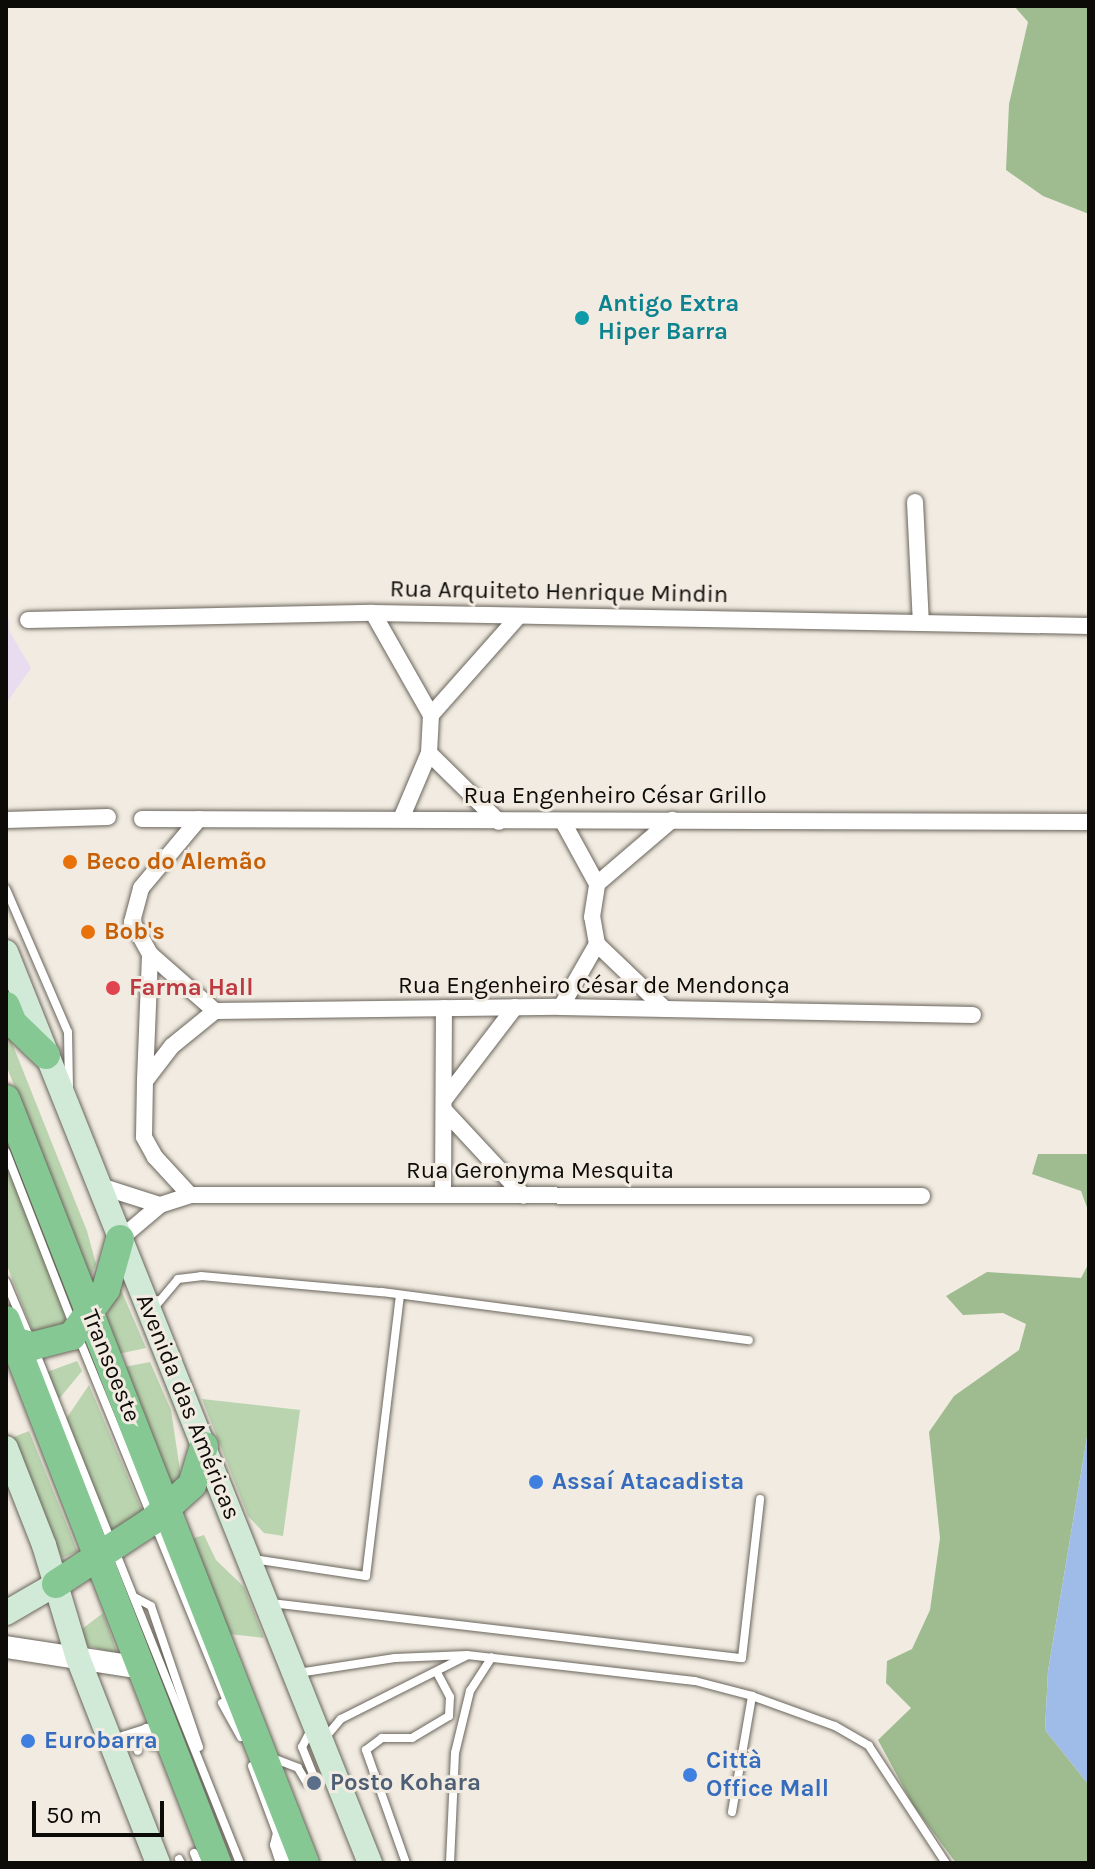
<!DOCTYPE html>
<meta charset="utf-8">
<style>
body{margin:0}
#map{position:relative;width:1095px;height:1869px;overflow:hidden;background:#f1ebe1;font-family:Karla,sans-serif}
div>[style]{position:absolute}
.commercial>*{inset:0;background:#e9dcf1}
.green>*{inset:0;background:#bad4af;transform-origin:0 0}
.forest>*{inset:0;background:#9ebc90}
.water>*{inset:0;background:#9ebce7}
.roads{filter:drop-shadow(0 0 2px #6a655c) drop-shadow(0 0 2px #6a655c)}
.service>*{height:8px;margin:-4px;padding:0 4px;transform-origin:4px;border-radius:4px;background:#fff}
.minor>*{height:16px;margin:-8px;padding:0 8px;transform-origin:8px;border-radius:8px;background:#fff}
.tertiary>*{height:22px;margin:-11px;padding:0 11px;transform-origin:11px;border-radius:11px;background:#fff}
.secondary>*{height:24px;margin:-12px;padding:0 12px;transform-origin:12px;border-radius:12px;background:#d1ead7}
.trunk>*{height:28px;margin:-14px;padding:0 14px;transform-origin:14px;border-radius:14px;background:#86c894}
.dots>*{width:22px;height:22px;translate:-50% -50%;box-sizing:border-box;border:4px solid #f1ebe1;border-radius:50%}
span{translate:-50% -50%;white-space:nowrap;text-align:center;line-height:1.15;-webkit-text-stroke:6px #f1ebe1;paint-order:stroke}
.culture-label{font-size:24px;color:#0d838f;font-weight:700}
.left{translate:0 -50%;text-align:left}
.street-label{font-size:24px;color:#0d0b08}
.food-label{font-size:24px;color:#c56008;font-weight:700}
.health-label{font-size:24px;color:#be3a42;font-weight:700}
.shop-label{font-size:24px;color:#366cbe;font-weight:700}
.service-label{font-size:24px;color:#4e5e75;font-weight:700}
.frame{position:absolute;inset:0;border:8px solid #0d0b08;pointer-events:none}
.scale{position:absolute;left:32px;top:1801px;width:132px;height:36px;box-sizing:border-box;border:4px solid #0d0b08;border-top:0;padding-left:10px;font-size:24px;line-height:28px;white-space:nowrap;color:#0d0b08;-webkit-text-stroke:6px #f1ebe1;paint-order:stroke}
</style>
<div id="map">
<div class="commercial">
<i style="clip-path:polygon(6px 598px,10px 632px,31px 668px,6px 704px)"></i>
</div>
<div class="green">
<i style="clip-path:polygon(6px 1028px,87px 1231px,96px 1264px,90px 1278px,6px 1065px)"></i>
<i style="clip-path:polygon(6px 1157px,68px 1317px,64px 1324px,35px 1337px,6px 1263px)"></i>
<i style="clip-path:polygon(118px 1283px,146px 1348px,118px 1354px,106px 1319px)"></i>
<i style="clip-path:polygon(77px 1361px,82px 1371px,59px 1399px,47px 1372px)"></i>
<i style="clip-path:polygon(150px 1362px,171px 1410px,182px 1484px,172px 1490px,124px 1367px)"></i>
<i style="clip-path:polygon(89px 1385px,143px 1513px,111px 1532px,66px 1419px)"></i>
<i style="clip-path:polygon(202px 1399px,300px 1410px,283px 1536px,264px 1533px,248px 1516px)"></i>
<i style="left:29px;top:1431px;width:130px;height:17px;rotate:68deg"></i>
<i style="clip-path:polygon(204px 1535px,216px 1560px,244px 1587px,264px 1638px,229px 1634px,191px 1539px)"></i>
<i style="clip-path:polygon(103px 1613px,118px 1655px,86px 1645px,82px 1629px)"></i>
</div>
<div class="forest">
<i style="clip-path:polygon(1014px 6px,1089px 6px,1089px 214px,1043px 196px,1006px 170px,1009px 104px,1028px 22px)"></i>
<i style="clip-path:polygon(1038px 1154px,1089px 1154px,1089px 1213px,1081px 1191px,1032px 1174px)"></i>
<i style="clip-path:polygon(1089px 1263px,1089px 1425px,1048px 1671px,1045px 1730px,1089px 1785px,1089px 1863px,956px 1863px,913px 1805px,878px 1740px,911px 1708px,886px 1683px,887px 1661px,912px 1649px,930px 1610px,940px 1538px,929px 1432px,954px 1396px,1019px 1350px,1026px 1324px,1003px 1313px,963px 1315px,946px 1296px,987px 1272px,1081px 1278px)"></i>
</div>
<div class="water">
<i style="clip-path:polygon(1089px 1425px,1089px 1785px,1045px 1730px,1048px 1671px)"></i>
</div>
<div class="roads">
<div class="service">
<i style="left:6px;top:889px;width:156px;rotate:66.6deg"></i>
<i style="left:68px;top:1032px;width:55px;rotate:89deg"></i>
<i style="left:6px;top:1152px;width:185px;rotate:68.7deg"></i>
<i style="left:6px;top:1282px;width:62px;rotate:67.2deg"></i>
<i style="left:153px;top:1309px;width:39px;rotate:-50deg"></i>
<i style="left:178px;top:1279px;width:23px;rotate:-7deg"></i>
<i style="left:201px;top:1276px;width:182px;rotate:5.1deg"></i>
<i style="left:382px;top:1292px;width:370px;rotate:7.5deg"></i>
<i style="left:78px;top:1336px;width:403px;rotate:67.8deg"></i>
<i style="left:35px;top:1351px;width:552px;rotate:68.18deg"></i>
<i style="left:253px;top:1559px;width:114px;rotate:8.6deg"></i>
<i style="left:366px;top:1576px;width:281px;rotate:-83.1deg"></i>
<i style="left:136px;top:1598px;width:17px;rotate:28deg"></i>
<i style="left:151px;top:1606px;width:149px;rotate:71.2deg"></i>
<i style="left:271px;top:1603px;width:474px;rotate:6.7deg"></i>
<i style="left:742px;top:1658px;width:160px;rotate:-83.5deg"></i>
<i style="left:298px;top:1673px;width:98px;rotate:-8.8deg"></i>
<i style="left:395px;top:1658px;width:72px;rotate:-2.4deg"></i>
<i style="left:467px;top:1655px;width:229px;rotate:6.5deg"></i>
<i style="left:695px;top:1681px;width:59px;rotate:14.7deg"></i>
<i style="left:752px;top:1696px;width:88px;rotate:19.9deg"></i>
<i style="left:835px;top:1726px;width:39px;rotate:30deg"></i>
<i style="left:869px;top:1746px;width:140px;rotate:56.7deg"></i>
<i style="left:222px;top:1703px;width:39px;rotate:61deg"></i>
<i style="left:146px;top:1728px;width:19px;rotate:69deg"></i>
<i style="left:311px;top:1730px;width:19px;rotate:118deg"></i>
<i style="left:302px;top:1747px;width:35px;rotate:68deg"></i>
<i style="left:131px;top:1734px;width:18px;rotate:68deg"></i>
<i style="left:113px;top:1739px;width:46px;rotate:-17.7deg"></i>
<i style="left:324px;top:1739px;width:26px;rotate:-50deg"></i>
<i style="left:341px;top:1719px;width:140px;rotate:-26.7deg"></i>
<i style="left:270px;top:1757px;width:30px;rotate:21deg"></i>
<i style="left:298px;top:1768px;width:17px;rotate:59deg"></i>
<i style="left:252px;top:1766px;width:103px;rotate:69.6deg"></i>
<i style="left:732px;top:1812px;width:118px;rotate:-80.2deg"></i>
<i style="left:277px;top:1833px;width:12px;rotate:104deg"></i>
<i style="left:274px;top:1845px;width:19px;rotate:72deg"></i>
<i style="left:194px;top:1853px;width:11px;rotate:68deg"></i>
<i style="left:198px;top:1863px;width:13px;rotate:-23deg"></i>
<i style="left:179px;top:1859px;width:4px;rotate:63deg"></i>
<i style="left:406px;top:1863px;width:120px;rotate:-109.5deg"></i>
<i style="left:366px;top:1750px;width:20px;rotate:-37deg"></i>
<i style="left:382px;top:1738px;width:30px"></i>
<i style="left:412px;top:1738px;width:43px;rotate:-30.7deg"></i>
<i style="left:449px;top:1716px;width:19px;rotate:-87deg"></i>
<i style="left:450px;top:1697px;width:27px;rotate:-118deg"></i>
<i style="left:450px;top:1863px;width:110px;rotate:-87.4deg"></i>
<i style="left:455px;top:1753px;width:64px;rotate:-76.4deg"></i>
<i style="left:470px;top:1691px;width:40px;rotate:-57.1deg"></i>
</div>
<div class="minor">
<i style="left:915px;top:502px;width:121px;rotate:87.2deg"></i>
<i style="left:373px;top:613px;width:117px;rotate:60.4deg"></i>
<i style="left:431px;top:715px;width:38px;rotate:93deg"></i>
<i style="left:429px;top:753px;width:72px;rotate:113deg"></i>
<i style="left:28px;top:620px;width:345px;rotate:-1.2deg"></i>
<i style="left:373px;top:613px;width:716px;rotate:1.04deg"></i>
<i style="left:431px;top:715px;width:132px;rotate:-48.4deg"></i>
<i style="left:429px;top:753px;width:98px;rotate:44.6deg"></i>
<i style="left:142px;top:819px;width:947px;rotate:0.18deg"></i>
<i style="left:6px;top:820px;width:102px;rotate:-1.7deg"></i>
<i style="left:597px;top:884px;width:99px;rotate:-40.5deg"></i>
<i style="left:597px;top:944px;width:94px;rotate:43.7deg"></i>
<i style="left:561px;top:1007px;width:73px;rotate:-60.3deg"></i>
<i style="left:597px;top:944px;width:27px;rotate:-100deg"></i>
<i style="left:592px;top:917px;width:33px;rotate:-81deg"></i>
<i style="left:597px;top:884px;width:71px;rotate:-118.7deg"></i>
<i style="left:215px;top:1011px;width:346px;rotate:-0.7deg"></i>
<i style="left:561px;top:1007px;width:412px;rotate:1.1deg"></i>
<i style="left:145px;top:1080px;width:126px;rotate:-87.7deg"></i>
<i style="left:444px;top:1100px;width:117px;rotate:-52.6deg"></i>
<i style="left:444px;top:1110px;width:117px;rotate:47.1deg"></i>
<i style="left:100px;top:1186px;width:63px;rotate:17.6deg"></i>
<i style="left:443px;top:1194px;width:186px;rotate:-89.7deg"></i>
<i style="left:190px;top:1195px;width:52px;rotate:-132.6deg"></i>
<i style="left:155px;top:1157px;width:23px;rotate:-119deg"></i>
<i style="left:144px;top:1137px;width:56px;rotate:-89deg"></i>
<i style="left:145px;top:1081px;width:44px;rotate:-52.4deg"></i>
<i style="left:172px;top:1046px;width:55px;rotate:-39.1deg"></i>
<i style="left:215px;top:1011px;width:86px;rotate:-138.8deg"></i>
<i style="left:150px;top:954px;width:37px;rotate:-119deg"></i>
<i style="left:132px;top:922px;width:35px;rotate:-75deg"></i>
<i style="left:141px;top:888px;width:90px;rotate:-50deg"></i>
<i style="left:120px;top:1239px;width:52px;rotate:-40.4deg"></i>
<i style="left:160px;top:1205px;width:32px;rotate:-18deg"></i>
<i style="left:190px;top:1195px;width:732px;rotate:0.08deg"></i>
</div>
<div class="tertiary">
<i style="left:6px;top:1647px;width:137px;rotate:8.8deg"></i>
</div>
<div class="secondary">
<i style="left:6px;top:952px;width:981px;rotate:68.22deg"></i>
<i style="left:6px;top:1448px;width:104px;rotate:68.6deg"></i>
<i style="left:44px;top:1545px;width:118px;rotate:73.3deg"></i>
<i style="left:78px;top:1658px;width:220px;rotate:68.7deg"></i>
<i style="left:6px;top:1613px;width:58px;rotate:-30.1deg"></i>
</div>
<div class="trunk">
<i style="left:6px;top:1006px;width:18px;rotate:68deg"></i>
<i style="left:13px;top:1023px;width:46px;rotate:44.1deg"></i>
<i style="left:6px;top:1099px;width:820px;rotate:68.63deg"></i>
<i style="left:6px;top:1320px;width:583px;rotate:68.76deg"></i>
<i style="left:6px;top:1339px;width:28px;rotate:15deg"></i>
<i style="left:33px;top:1346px;width:40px;rotate:-14.4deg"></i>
<i style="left:72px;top:1336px;width:58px;rotate:-54.1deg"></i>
<i style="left:106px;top:1289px;width:52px;rotate:-74.4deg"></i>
<i style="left:56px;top:1584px;width:115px;rotate:-33.3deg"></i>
<i style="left:152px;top:1521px;width:54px;rotate:-42deg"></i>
<i style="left:192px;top:1485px;width:41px;rotate:-72.9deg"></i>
</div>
</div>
<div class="dots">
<i style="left:582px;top:318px;background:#0f9aa8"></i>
<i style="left:70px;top:862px;background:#e8710a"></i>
<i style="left:88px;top:932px;background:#e8710a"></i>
<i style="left:113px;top:988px;background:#e0444e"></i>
<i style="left:536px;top:1482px;background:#3f7fe0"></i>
<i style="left:28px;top:1741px;background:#3f7fe0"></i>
<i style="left:690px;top:1775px;background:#3f7fe0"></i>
<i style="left:314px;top:1783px;background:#5c6f8a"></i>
</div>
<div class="culture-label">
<span class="left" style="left:598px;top:318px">Antigo Extra<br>Hiper Barra</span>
</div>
<div class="street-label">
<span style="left:559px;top:592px;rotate:1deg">Rua Arquiteto Henrique Mindin</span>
<span style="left:615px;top:796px">Rua Engenheiro César Grillo</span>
<span style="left:594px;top:986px">Rua Engenheiro César de Mendonça</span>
<span style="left:540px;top:1171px">Rua Geronyma Mesquita</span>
<span style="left:111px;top:1366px;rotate:68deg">Transoeste</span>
<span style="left:188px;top:1407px;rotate:68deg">Avenida das Américas</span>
</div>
<div class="food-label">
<span class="left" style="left:86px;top:862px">Beco do Alemão</span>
<span class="left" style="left:104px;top:932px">Bob's</span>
</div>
<div class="health-label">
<span class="left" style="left:129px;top:988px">Farma Hall</span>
</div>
<div class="shop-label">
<span class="left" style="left:552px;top:1482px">Assaí Atacadista</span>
<span class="left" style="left:44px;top:1741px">Eurobarra</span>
<span class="left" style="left:706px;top:1775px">Città<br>Office Mall</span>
</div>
<div class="service-label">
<span class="left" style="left:330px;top:1783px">Posto Kohara</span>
</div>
<div class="frame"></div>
<div class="scale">50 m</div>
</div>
